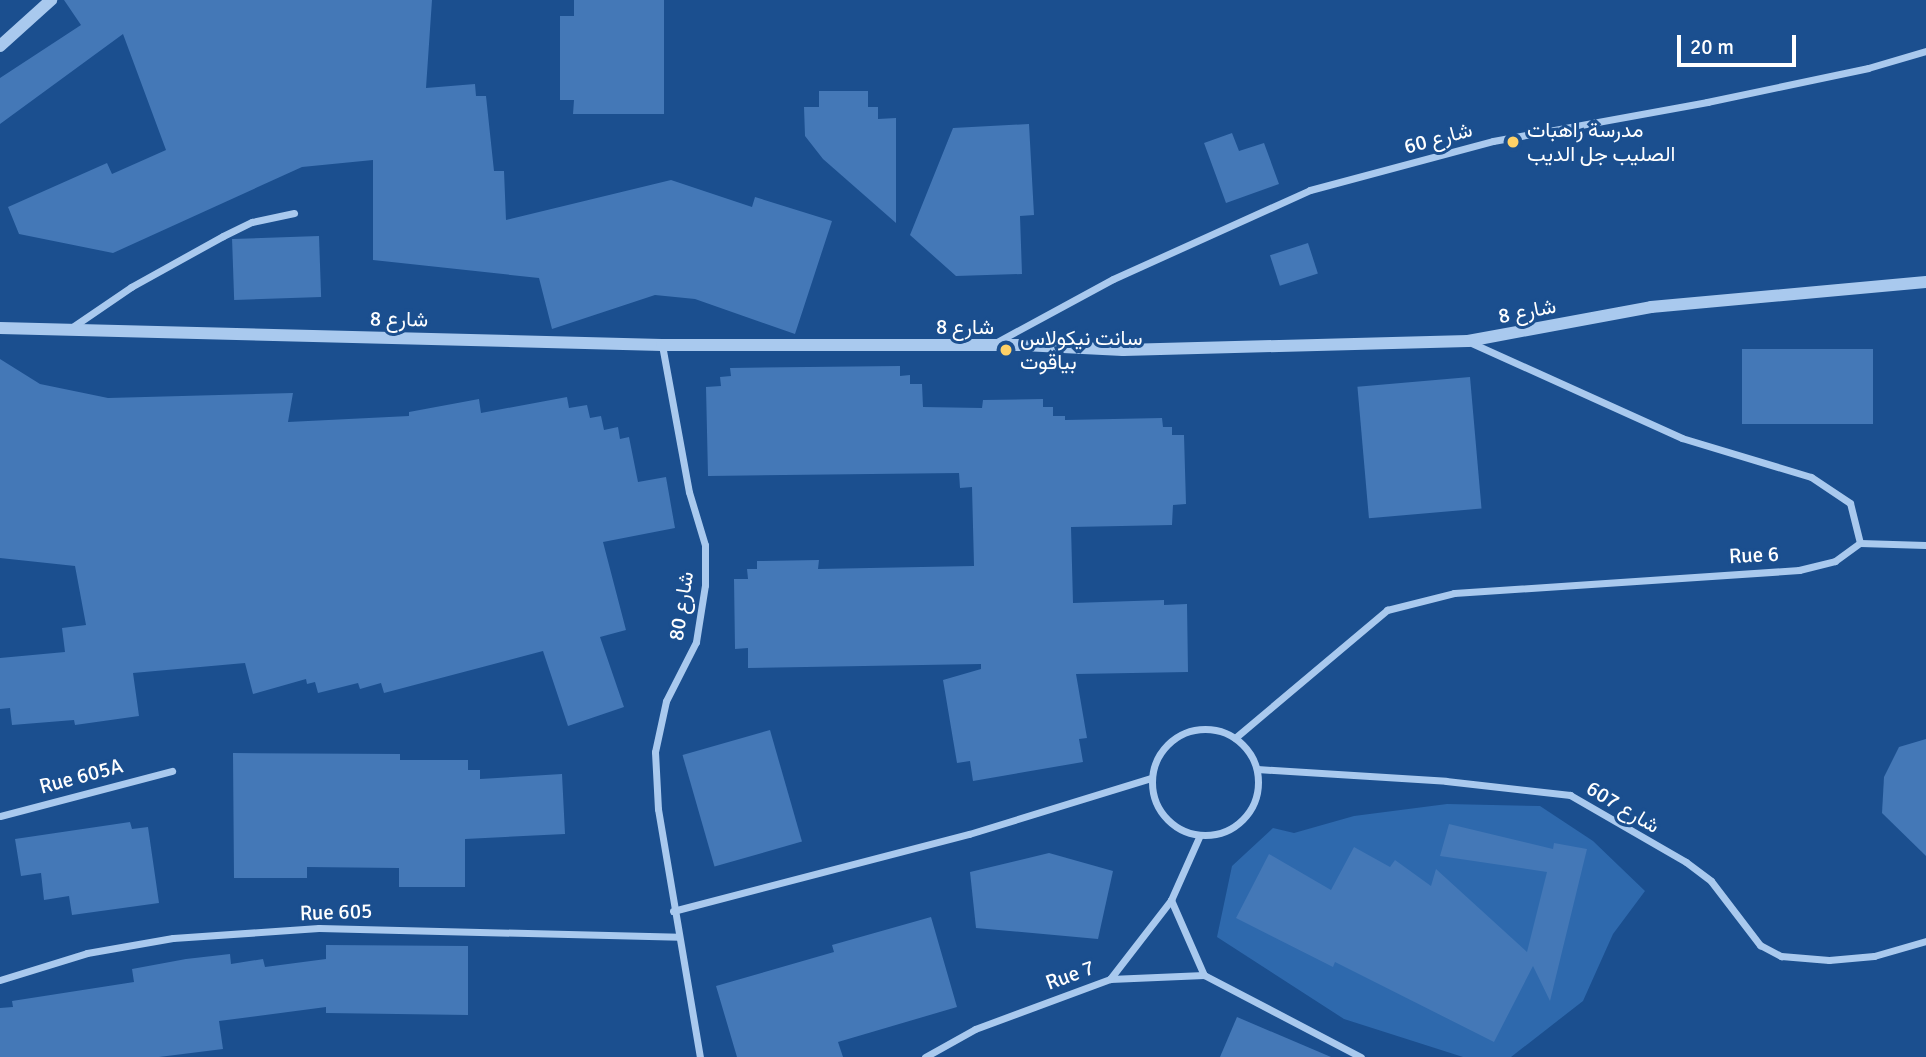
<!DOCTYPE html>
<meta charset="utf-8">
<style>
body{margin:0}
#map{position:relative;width:1926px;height:1057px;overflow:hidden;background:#1b4f8f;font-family:Signika,Vazirmatn,sans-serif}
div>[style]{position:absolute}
.green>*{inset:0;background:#2e69ad}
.building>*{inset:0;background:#4478b7;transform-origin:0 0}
.minor>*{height:7px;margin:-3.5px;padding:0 3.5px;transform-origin:3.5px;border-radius:3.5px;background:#a9c9ee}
.minor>.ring{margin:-3.5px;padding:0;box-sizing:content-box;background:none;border:7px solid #a9c9ee;border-radius:50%}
.tertiary>*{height:12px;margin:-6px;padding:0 6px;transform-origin:6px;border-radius:6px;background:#a9c9ee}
.dots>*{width:19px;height:19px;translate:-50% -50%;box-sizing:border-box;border:4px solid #1b4f8f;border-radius:50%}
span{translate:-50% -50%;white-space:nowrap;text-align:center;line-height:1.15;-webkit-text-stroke:6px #1b4f8f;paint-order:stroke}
.poi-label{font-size:21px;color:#fff}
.left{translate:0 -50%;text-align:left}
.street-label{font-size:21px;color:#fff}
.scale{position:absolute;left:1677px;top:35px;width:119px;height:32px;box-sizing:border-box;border:4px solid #fff;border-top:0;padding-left:9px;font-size:21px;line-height:24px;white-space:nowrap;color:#fff;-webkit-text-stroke:5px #1b4f8f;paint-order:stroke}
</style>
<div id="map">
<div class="green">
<i style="clip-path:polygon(1447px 804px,1540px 806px,1593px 841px,1645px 891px,1613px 934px,1583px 1001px,1511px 1057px,1463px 1057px,1344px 1019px,1217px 937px,1232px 866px,1273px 828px,1294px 833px,1354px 816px)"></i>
</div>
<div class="building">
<i style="clip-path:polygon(64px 0,432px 0,426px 88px,475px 84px,476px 96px,486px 96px,494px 171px,504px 171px,506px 220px,671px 180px,752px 207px,755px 197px,832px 221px,795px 334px,695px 299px,655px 295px,552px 329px,539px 278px,373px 260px,373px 160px,302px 167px,113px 253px,19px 234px,8px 207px,107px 163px,112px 174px,166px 150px,123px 34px,0 124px,0 78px,81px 25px)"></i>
<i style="clip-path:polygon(574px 0,664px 0,664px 114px,573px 114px,574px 100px,560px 100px,560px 16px,574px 16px)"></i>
<i style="clip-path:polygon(819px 91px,868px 91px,868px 107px,878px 107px,878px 119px,896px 118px,896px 223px,823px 159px,805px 136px,804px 107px,819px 107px)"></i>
<i style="clip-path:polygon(1029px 124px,1034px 215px,1020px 216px,1022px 274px,956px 276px,910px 235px,953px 128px)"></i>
<i style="clip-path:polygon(1232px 133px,1239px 151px,1264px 143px,1279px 184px,1226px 203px,1204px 143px)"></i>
<i style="left:319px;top:236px;width:61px;height:87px;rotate:88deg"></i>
<i style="left:1308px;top:243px;width:32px;height:40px;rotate:72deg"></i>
<i style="left:1873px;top:349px;width:75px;height:131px;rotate:90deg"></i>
<i style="clip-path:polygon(0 359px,40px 384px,108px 398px,293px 393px,288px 422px,409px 416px,409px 412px,479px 399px,481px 413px,567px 397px,569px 408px,587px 405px,590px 418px,601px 416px,604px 430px,618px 427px,620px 439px,629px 437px,638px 482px,666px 477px,675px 528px,603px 542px,626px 630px,600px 637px,624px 707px,568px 726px,543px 651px,384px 693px,381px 683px,360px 689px,358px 683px,318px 693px,315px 682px,307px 684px,306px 679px,253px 694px,245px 663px,133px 673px,139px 716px,75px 725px,74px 720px,12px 725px,10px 708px,0 709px,0 658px,65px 652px,62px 628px,86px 625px,75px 566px,0 558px)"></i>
<i style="clip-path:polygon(900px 366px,900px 376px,910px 375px,910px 384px,922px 384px,923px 407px,982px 408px,983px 400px,1043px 399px,1043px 407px,1053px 407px,1053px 416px,1065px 416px,1065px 420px,1162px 418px,1163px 427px,1172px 427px,1172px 435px,1184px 435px,1186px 504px,1173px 505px,1172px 525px,1071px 527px,1073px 603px,1164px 600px,1164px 605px,1187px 604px,1188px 672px,1076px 674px,1087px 738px,1079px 739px,1083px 762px,973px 781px,970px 761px,957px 763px,943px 680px,981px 669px,981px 664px,748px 668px,748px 648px,735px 649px,734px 579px,748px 579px,747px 569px,757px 569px,757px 561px,819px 560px,818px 569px,974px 566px,972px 487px,960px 488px,959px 473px,708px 476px,706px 387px,721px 386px,720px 377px,731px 376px,730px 368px)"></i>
<i style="left:1470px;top:377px;width:132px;height:113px;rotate:85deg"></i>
<i style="left:770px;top:730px;width:116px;height:91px;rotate:74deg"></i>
<i style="clip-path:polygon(1926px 739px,1926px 856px,1882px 813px,1884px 777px,1899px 747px)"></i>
<i style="clip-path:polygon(233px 753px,400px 754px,400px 760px,468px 760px,468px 770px,480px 770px,480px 779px,562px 774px,565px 834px,465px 839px,465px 887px,399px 887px,399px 868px,307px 867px,307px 878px,234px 878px)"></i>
<i style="clip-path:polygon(130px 822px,132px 829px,148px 827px,159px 903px,72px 915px,69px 896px,44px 900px,41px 873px,21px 876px,15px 839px)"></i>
<i style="clip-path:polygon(1449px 824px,1553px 849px,1554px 843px,1587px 849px,1550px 1001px,1533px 966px,1494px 1042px,1335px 962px,1333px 967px,1236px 918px,1269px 854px,1331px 890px,1354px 847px,1390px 867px,1395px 860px,1431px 886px,1436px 869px,1527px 952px,1547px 872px,1440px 856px)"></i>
<i style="clip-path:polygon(1049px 853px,1113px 871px,1098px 939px,976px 928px,970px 872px)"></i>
<i style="clip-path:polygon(931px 917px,957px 1007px,838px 1042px,843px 1057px,737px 1057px,716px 986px,834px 952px,832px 945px)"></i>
<i style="clip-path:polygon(326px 945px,468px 946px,468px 1015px,326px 1013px,326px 1007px,219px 1021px,223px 1049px,159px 1057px,0 1057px,0 1008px,13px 1007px,12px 1001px,134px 982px,132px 969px,186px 959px,230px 954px,231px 964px,263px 959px,265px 967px,326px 959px)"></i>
<i style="clip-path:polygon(1237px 1017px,1331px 1057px,1220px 1057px)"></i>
</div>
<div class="minor">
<i style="left:71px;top:328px;width:73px;rotate:-34.3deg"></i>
<i style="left:131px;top:287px;width:105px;rotate:-29deg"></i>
<i style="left:223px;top:236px;width:32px;rotate:-26deg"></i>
<i style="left:252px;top:222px;width:43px;rotate:-12.1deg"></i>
<i style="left:995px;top:343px;width:134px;rotate:-28.5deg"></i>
<i style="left:1113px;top:279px;width:216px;rotate:-24.3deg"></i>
<i style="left:1310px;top:190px;width:189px;rotate:-15deg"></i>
<i style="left:1493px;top:141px;width:218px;rotate:-10.3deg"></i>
<i style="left:1707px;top:102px;width:165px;rotate:-11.9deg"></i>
<i style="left:1868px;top:68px;width:60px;rotate:-16.3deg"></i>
<i style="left:662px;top:345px;width:149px;rotate:79.6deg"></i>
<i style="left:689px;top:492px;width:55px;rotate:73.2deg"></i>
<i style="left:705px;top:545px;width:40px;rotate:90deg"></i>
<i style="left:705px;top:585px;width:58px;rotate:99deg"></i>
<i style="left:696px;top:642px;width:66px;rotate:117deg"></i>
<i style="left:666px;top:701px;width:52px;rotate:102.2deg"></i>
<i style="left:655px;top:752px;width:57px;rotate:87deg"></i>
<i style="left:658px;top:809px;width:252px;rotate:80.4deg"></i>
<i style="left:1860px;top:543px;width:66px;rotate:1.7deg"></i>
<i class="ring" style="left:1152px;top:729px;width:99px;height:99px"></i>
<i style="left:1235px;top:738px;width:199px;rotate:-40.1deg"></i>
<i style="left:1387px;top:610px;width:69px;rotate:-14.2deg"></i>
<i style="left:1454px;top:593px;width:346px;rotate:-3.8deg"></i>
<i style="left:1799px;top:570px;width:37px;rotate:-14deg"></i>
<i style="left:1835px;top:561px;width:31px;rotate:-36deg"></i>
<i style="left:1860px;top:543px;width:41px;rotate:-104deg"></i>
<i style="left:1850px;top:503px;width:47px;rotate:-146.3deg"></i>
<i style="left:1811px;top:477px;width:135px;rotate:-163.2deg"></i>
<i style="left:1682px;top:438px;width:234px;rotate:-155.7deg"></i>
<i style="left:1257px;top:769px;width:189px;rotate:3.6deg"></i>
<i style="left:1446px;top:781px;width:125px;rotate:6.4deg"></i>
<i style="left:1570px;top:795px;width:134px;rotate:30deg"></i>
<i style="left:1686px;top:862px;width:31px;rotate:37deg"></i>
<i style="left:1711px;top:881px;width:81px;rotate:52.6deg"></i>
<i style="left:1760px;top:945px;width:24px;rotate:28deg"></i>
<i style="left:1781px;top:956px;width:48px;rotate:4.8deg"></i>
<i style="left:1829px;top:960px;width:45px;rotate:-5.1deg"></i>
<i style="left:1874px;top:956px;width:54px;rotate:-16.1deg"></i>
<i style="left:0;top:816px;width:178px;rotate:-14.7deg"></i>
<i style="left:1171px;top:900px;width:82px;rotate:66.3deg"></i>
<i style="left:673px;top:911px;width:306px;rotate:-14.6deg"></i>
<i style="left:969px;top:834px;width:190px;rotate:-17.1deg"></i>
<i style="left:1110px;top:979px;width:94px;rotate:-2.4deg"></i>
<i style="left:1204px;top:975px;width:177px;rotate:27.6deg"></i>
<i style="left:0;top:980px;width:91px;rotate:-17.2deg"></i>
<i style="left:87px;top:953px;width:87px;rotate:-9.9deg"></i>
<i style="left:173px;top:938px;width:146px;rotate:-3.9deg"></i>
<i style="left:319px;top:928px;width:360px;rotate:1.4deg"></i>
<i style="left:925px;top:1057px;width:57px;rotate:-29.2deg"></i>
<i style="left:975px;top:1029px;width:144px;rotate:-20.3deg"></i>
<i style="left:1110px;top:979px;width:100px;rotate:-52.3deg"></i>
<i style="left:1171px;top:900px;width:71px;rotate:-66deg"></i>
</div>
<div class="tertiary">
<i style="left:0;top:46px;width:69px;rotate:-42deg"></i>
<i style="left:0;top:328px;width:662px;rotate:1.47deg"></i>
<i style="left:662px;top:345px;width:361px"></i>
<i style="left:1023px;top:345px;width:100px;rotate:2.9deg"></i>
<i style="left:1123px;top:350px;width:345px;rotate:-1.5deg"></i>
<i style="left:1468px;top:341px;width:186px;rotate:-10.5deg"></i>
<i style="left:1651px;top:307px;width:276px;rotate:-5.2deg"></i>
</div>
<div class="dots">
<i style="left:1513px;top:142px;background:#ffd166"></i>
<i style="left:1006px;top:350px;background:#ffd166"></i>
</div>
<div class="poi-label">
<span class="left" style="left:1527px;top:142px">مدرسة راهبات<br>الصليب جل الديب</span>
<span class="left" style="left:1020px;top:350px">سانت نيكولاس<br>بياقوت</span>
</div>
<div class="street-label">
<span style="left:1438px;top:138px;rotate:-15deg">شارع 60</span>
<span style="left:1527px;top:311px;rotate:-11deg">شارع 8</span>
<span style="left:399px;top:319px;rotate:1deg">شارع 8</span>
<span style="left:965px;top:327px">شارع 8</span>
<span style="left:1754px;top:555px;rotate:-3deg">Rue 6</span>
<span style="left:681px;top:606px;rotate:-81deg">شارع 80</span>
<span style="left:81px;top:776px;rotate:-15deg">Rue 605A</span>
<span style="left:1623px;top:807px;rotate:31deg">شارع 607</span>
<span style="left:336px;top:912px;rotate:-2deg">Rue 605</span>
<span style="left:1070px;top:975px;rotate:-20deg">Rue 7</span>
</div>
<div class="scale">20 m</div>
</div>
